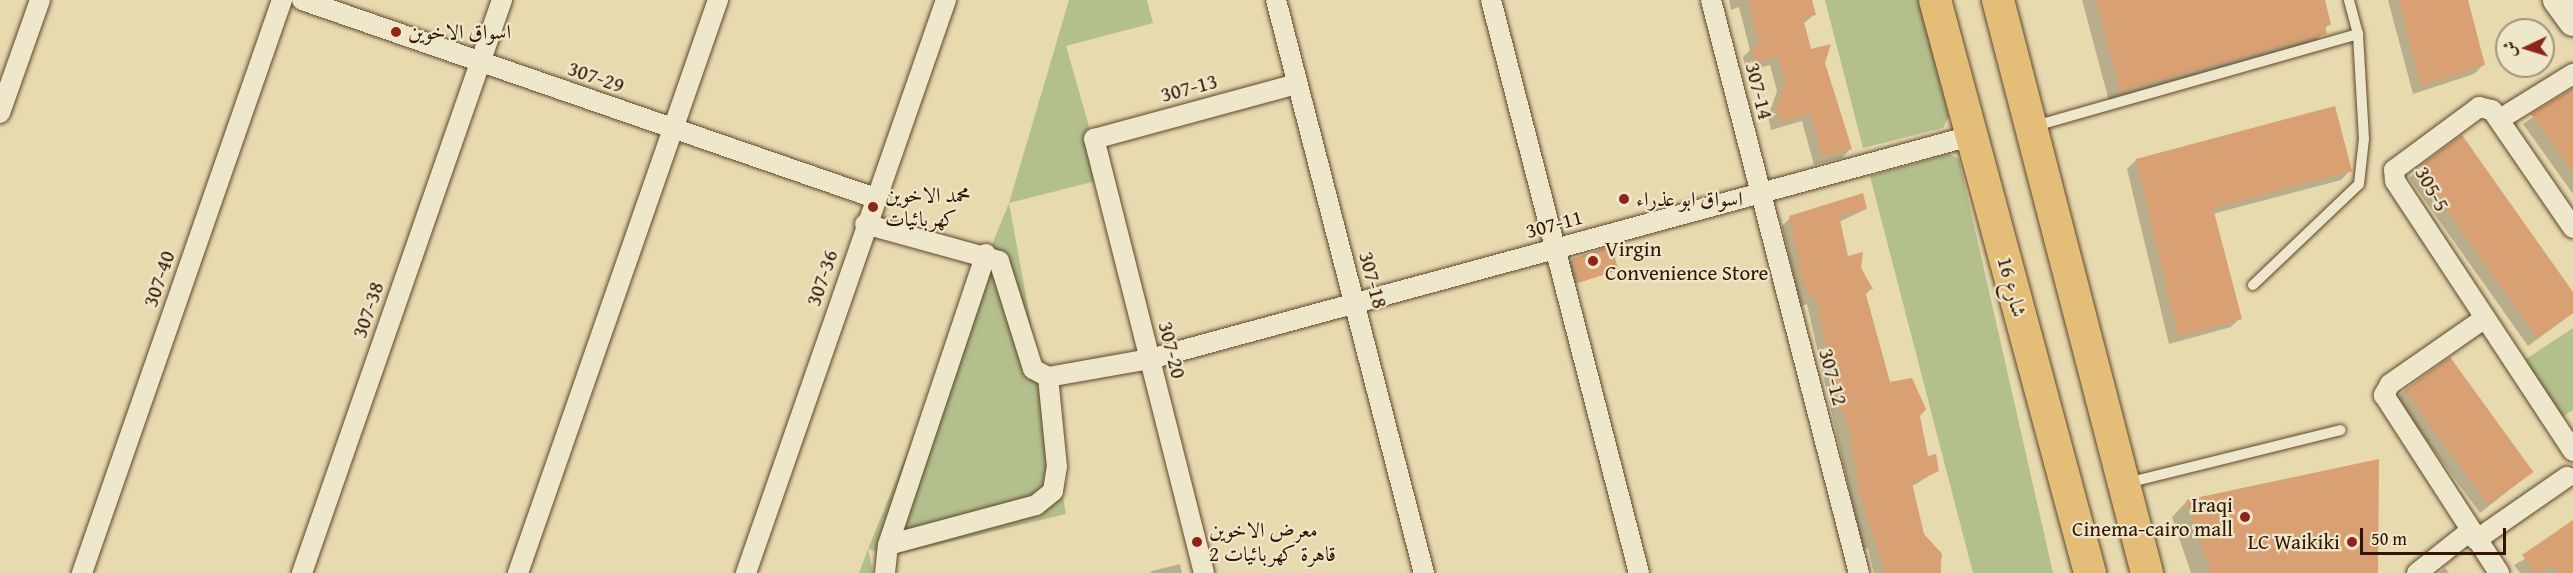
<!DOCTYPE html>
<meta charset="utf-8">
<style>
body{margin:0}
#map{position:relative;width:2573px;height:573px;overflow:hidden;background:#e7daaf;font-family:"Gentium Book Plus",Amiri,serif}
div>[style]{position:absolute}
.green>*{inset:0;background:#b3c08d}
.shadow>*{inset:0;background:#0003;transform-origin:0 0}
.building>*{inset:0;background:#d8a073;transform-origin:0 0}
.roads{filter:drop-shadow(0 0 2px #5f462c) drop-shadow(0 0 2px #5f462c)}
.lane>*{height:10px;margin:-5px;padding:0 5px;transform-origin:5px;border-radius:5px;background:#efe7cb}
.street>*{height:20px;margin:-10px;padding:0 10px;transform-origin:10px;border-radius:10px;background:#efe7cb}
.secondary>*{height:28px;margin:-14px;padding:0 14px;transform-origin:14px;border-radius:14px;background:#efe7cb}
.primary>*{height:32px;margin:-16px;padding:0 16px;transform-origin:16px;border-radius:16px;background:#e4bd78}
.dots>*{width:16px;height:16px;translate:-50% -50%;box-sizing:border-box;border:3px solid #efe7cb;border-radius:50%}
span{translate:-50% -50%;white-space:nowrap;text-align:center;line-height:1.15;-webkit-text-stroke:4.5px #efe7cb;paint-order:stroke}
.poi-label{font-size:21px;color:#321400}
.left{translate:0 -50%;text-align:left}
.right{translate:-100% -50%;text-align:right}
.street-label{font-size:21px;color:#321400}
.north{position:absolute;left:2495px;top:18px;width:60px;height:60px;box-sizing:border-box;background:#efe7cb;border:2px solid #a3937a;border-radius:50%;rotate:266deg;font-size:16px;font-weight:700;line-height:24px;text-align:center;color:#321400}
.north::after{content:'';display:block;margin:auto;width:21px;height:27px;background:#8f2418;clip-path:polygon(50% 0,100% 100%,50% 72%,0 100%)}
.scale{position:absolute;left:2360px;top:528px;width:146px;height:27px;box-sizing:border-box;border:3px solid #321400;border-top:0;padding-left:8px;font-size:18px;line-height:21px;white-space:nowrap;color:#321400;-webkit-text-stroke:4px #efe7cb;paint-order:stroke}
</style>
<div id="map">
<div class="green">
<i style="clip-path:polygon(1069px 0,1147px 0,1153px 23px,1066px 46px,1104px 179px,1009px 203px,1066px 514px,891px 556px,868px 549px,873px 573px,859px 573px,868px 549px,1009px 203px)"></i>
<i style="clip-path:polygon(1825px 0,1919px 0,1949px 116px,1943px 128px,1863px 148px)"></i>
<i style="clip-path:polygon(1949px 154px,1959px 159px,2053px 573px,1973px 573px,1870px 176px)"></i>
<i style="clip-path:polygon(2573px 328px,2573px 410px,2560px 418px,2523px 361px)"></i>
</div>
<div class="shadow">
<i style="clip-path:polygon(1729px 0,1811px 0,1815px 14px,1803px 24px,1810px 51px,1823px 63px,1850px 149px,1842px 158px,1814px 165px,1802px 121px,1771px 130px,1768px 117px,1777px 91px,1770px 65px,1746px 71px,1743px 57px,1750px 50px,1739px 7px,1731px 10px)"></i>
<i style="clip-path:polygon(2082px 0,2323px 0,2329px 24px,2313px 45px,2109px 101px)"></i>
<i style="clip-path:polygon(2388px 0,2466px 0,2483px 65px,2474px 74px,2413px 94px)"></i>
<i style="clip-path:polygon(2573px 90px,2573px 194px,2523px 124px)"></i>
<i style="clip-path:polygon(2461px 137px,2573px 294px,2573px 313px,2528px 346px,2409px 178px)"></i>
<i style="clip-path:polygon(2136px 160px,2350px 171px,2341px 180px,2212px 214px,2240px 318px,2231px 327px,2169px 344px,2127px 169px)"></i>
<i style="clip-path:polygon(1866px 209px,1839px 222px,1847px 258px,1871px 289px,1865px 295px,1889px 384px,1919px 416px,1927px 458px,1937px 471px,1911px 487px,1923px 535px,1940px 555px,1941px 573px,1874px 573px,1868px 548px,1863px 550px,1807px 304px,1801px 306px,1782px 226px,1790px 218px)"></i>
<i style="left:1610px;top:248px;width:23px;height:48px;rotate:72deg"></i>
<i style="clip-path:polygon(2405px 390px,2532px 472px,2480px 513px,2396px 399px)"></i>
<i style="clip-path:polygon(2187px 501px,2376px 573px,2191px 573px,2172px 517px)"></i>
<i style="clip-path:polygon(2573px 533px,2573px 573px,2520px 573px,2514px 565px)"></i>
<i style="clip-path:polygon(1180px 564px,1182px 573px,1150px 573px,1152px 571px)"></i>
<i style="clip-path:polygon(2445px 568px,2449px 573px,2439px 573px)"></i>
</div>
<div class="building">
<i style="clip-path:polygon(1748px 0,1812px 0,1816px 15px,1803px 18px,1811px 49px,1831px 44px,1825px 63px,1852px 149px,1822px 157px,1811px 114px,1780px 122px,1776px 107px,1785px 81px,1778px 57px,1755px 63px,1751px 47px,1759px 45px)"></i>
<i style="clip-path:polygon(2096px 0,2325px 0,2331px 25px,2325px 26px,2327px 34px,2120px 91px)"></i>
<i style="clip-path:polygon(2399px 0,2468px 0,2485px 65px,2421px 86px)"></i>
<i style="clip-path:polygon(2573px 88px,2573px 172px,2531px 114px)"></i>
<i style="clip-path:polygon(2335px 106px,2352px 171px,2213px 208px,2242px 319px,2178px 336px,2136px 159px)"></i>
<i style="clip-path:polygon(2462px 135px,2573px 292px,2573px 313px,2537px 338px,2417px 168px)"></i>
<i style="clip-path:polygon(1863px 193px,1867px 209px,1839px 216px,1848px 256px,1863px 252px,1861px 268px,1873px 289px,1865px 291px,1890px 382px,1912px 378px,1926px 409px,1920px 416px,1928px 456px,1936px 454px,1939px 471px,1912px 483px,1924px 534px,1942px 554px,1940px 573px,1885px 573px,1860px 496px,1848px 424px,1836px 398px,1816px 297px,1810px 298px,1802px 282px,1789px 216px)"></i>
<i style="left:1611px;top:246px;width:25px;height:41px;rotate:72deg"></i>
<i style="left:2450px;top:357px;width:142px;height:56px;rotate:54deg"></i>
<i style="clip-path:polygon(2379px 459px,2378px 573px,2211px 573px,2186px 500px)"></i>
<i style="clip-path:polygon(2573px 520px,2573px 573px,2558px 573px,2553px 566px,2535px 573px,2522px 555px)"></i>
</div>
<div class="roads">
<div class="lane">
<i style="left:2035px;top:126px;width:336px;rotate:-15.9deg"></i>
<i style="left:2253px;top:285px;width:146px;rotate:-43.6deg"></i>
<i style="left:2359px;top:184px;width:45px;rotate:-83.7deg"></i>
<i style="left:2364px;top:139px;width:105px;rotate:-93.3deg"></i>
<i style="left:2358px;top:34px;width:35px;rotate:-105deg"></i>
<i style="left:2127px;top:483px;width:220px;rotate:-13.9deg"></i>
</div>
<div class="street">
<i style="left:302px;top:0;width:606px;rotate:19.06deg"></i>
<i style="left:1276px;top:0;width:592px;rotate:75.52deg"></i>
<i style="left:1491px;top:0;width:592px;rotate:75.52deg"></i>
<i style="left:1711px;top:0;width:592px;rotate:75.52deg"></i>
<i style="left:0;top:113px;width:120px;rotate:-70.5deg"></i>
<i style="left:2500px;top:119px;width:86px;rotate:-31.7deg"></i>
<i style="left:865px;top:224px;width:139px;rotate:15.4deg"></i>
<i style="left:999px;top:261px;width:113px;rotate:72.5deg"></i>
<i style="left:1033px;top:369px;width:17px;rotate:28deg"></i>
<i style="left:1048px;top:377px;width:104px;rotate:-10deg"></i>
<i style="left:1150px;top:359px;width:851px;rotate:-15.2deg"></i>
<i style="left:2485px;top:318px;width:116px;rotate:145.2deg"></i>
<i style="left:2390px;top:384px;width:13px;rotate:119deg"></i>
<i style="left:2384px;top:395px;width:212px;rotate:57.1deg"></i>
<i style="left:2573px;top:451px;width:323px;rotate:-123.4deg"></i>
<i style="left:2395px;top:181px;width:11px;rotate:-95deg"></i>
<i style="left:2394px;top:170px;width:106px;rotate:-36.5deg"></i>
<i style="left:2479px;top:107px;width:13px;rotate:13deg"></i>
<i style="left:2492px;top:110px;width:143px;rotate:55.5deg"></i>
<i style="left:2476px;top:540px;width:111px;rotate:-34.7deg"></i>
<i style="left:888px;top:545px;width:153px;rotate:-15.1deg"></i>
<i style="left:1036px;top:505px;width:22px;rotate:-39deg"></i>
<i style="left:1053px;top:491px;width:24px;rotate:-81deg"></i>
<i style="left:1057px;top:467px;width:90px;rotate:-95.7deg"></i>
<i style="left:82px;top:573px;width:607px;rotate:-70.76deg"></i>
<i style="left:302px;top:573px;width:607px;rotate:-70.76deg"></i>
<i style="left:518px;top:573px;width:607px;rotate:-70.76deg"></i>
<i style="left:746px;top:573px;width:607px;rotate:-70.76deg"></i>
<i style="left:885px;top:573px;width:28px;rotate:-84deg"></i>
<i style="left:888px;top:545px;width:307px;rotate:-71.4deg"></i>
<i style="left:1204px;top:573px;width:448px;rotate:-104.2deg"></i>
<i style="left:1094px;top:139px;width:210px;rotate:-15.2deg"></i>
<i style="left:2417px;top:573px;width:68px;rotate:-38.4deg"></i>
</div>
<div class="secondary">
<i style="left:2557px;top:0;width:27px;rotate:54deg"></i>
</div>
<div class="primary">
<i style="left:1935px;top:0;width:594px;rotate:74.86deg"></i>
<i style="left:1998px;top:0;width:592px;rotate:75.42deg"></i>
</div>
</div>
<div class="dots">
<i style="left:396px;top:32px;background:#8f2418"></i>
<i style="left:1624px;top:199px;background:#8f2418"></i>
<i style="left:873px;top:207px;background:#8f2418"></i>
<i style="left:1593px;top:261px;background:#8f2418"></i>
<i style="left:2245px;top:517px;background:#8f2418"></i>
<i style="left:1197px;top:542px;background:#8f2418"></i>
<i style="left:2352px;top:542px;background:#8f2418"></i>
</div>
<div class="poi-label">
<span class="left" style="left:408px;top:32px">اسواق الاخوين</span>
<span class="left" style="left:885px;top:207px">محمد الاخوين<br>كهربائيات</span>
<span class="left" style="left:1636px;top:199px">اسواق ابو عذراء</span>
<span class="left" style="left:1605px;top:261px">Virgin<br>Convenience Store</span>
<span class="right" style="left:2233px;top:517px">Iraqi<br>Cinema-cairo mall</span>
<span class="left" style="left:1209px;top:542px">معرض الاخوين<br>قاهرة كهربائيات 2</span>
<span class="right" style="left:2340px;top:542px">LC Waikiki</span>
</div>
<div class="street-label">
<span style="left:596px;top:77px;rotate:19deg">307-29</span>
<span style="left:1189px;top:88px;rotate:-15deg">307-13</span>
<span style="left:1759px;top:91px;rotate:76deg">307-14</span>
<span style="left:2432px;top:189px;rotate:61deg">305-5</span>
<span style="left:1554px;top:224px;rotate:-15deg">307-11</span>
<span style="left:822px;top:278px;rotate:-71deg">307-36</span>
<span style="left:159px;top:279px;rotate:-71deg">307-40</span>
<span style="left:1373px;top:280px;rotate:75deg">307-18</span>
<span style="left:2012px;top:287px;rotate:75deg">شارع 16</span>
<span style="left:368px;top:310px;rotate:-71deg">307-38</span>
<span style="left:1172px;top:350px;rotate:76deg">307-20</span>
<span style="left:1833px;top:377px;rotate:75deg">307-12</span>
</div>
<div class="north">ش</div>
<div class="scale">50 m</div>
</div>
